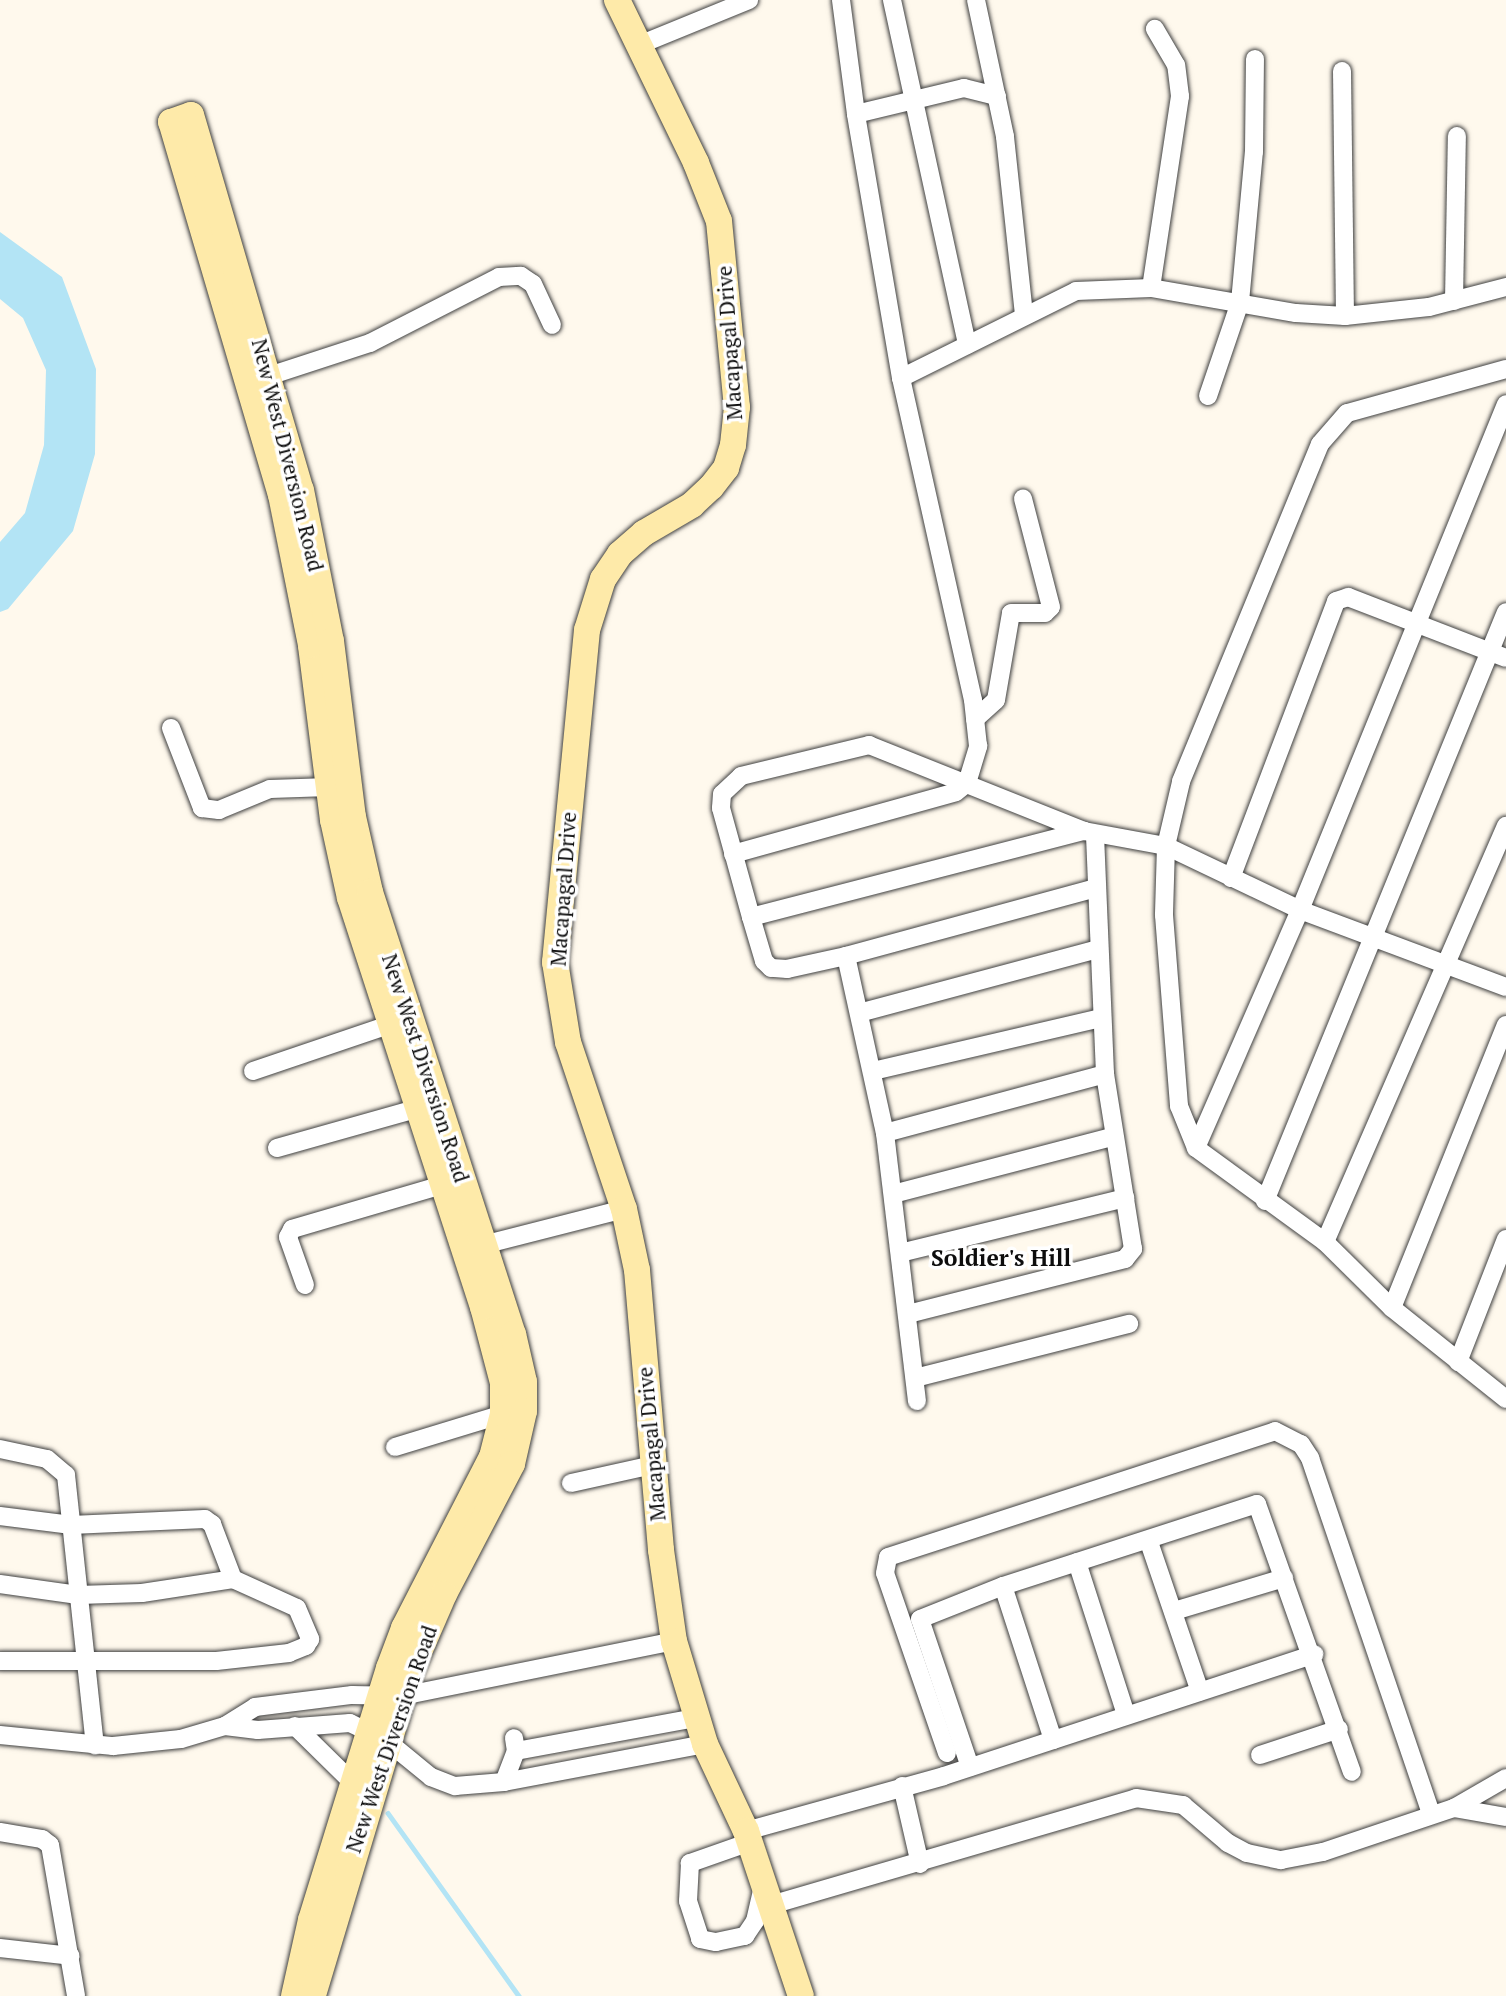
<!DOCTYPE html>
<style>
body{margin:0}
#map{position:relative;width:1506px;height:1996px;overflow:hidden;background:#fff9ed;font-family:"PT Serif",serif}
div>[style]{position:absolute}
.water>*{inset:0;background:#b3e4f5}
.stream>*{height:4.5px;margin:-2.25px;padding:0 2.25px;transform-origin:2.25px;border-radius:2.25px;background:#b3e4f5}
.roads{filter:drop-shadow(0 0 2px #404040) drop-shadow(0 0 2px #404040)}
.street>*{height:18px;margin:-9px;padding:0 9px;transform-origin:9px;border-radius:9px;background:#fff}
.secondary>*{height:26px;margin:-13px;padding:0 13px;transform-origin:13px;border-radius:13px;background:#feeaa9}
span{translate:-50% -50%;white-space:nowrap;text-align:center;line-height:1.15;-webkit-text-stroke:7px #fff;paint-order:stroke}
.street-label{font-size:21px;color:#0d0d0d}
.neighbourhood-label{font-size:23px;color:#0d0d0d;font-weight:700}
</style>
<div id="map">
<div class="water">
<i style="clip-path:polygon(0 232px,62px 277px,96px 369px,95px 454px,73px 531px,8px 609px,0 612px,0 542px,25px 513px,44px 445px,46px 370px,23px 318px,0 299px)"></i>
</div>
<div class="stream">
<i style="left:388px;top:1813px;width:225px;rotate:54.4deg"></i>
</div>
<div class="roads">
<div class="street">
<i style="left:892px;top:0;width:353px;rotate:77.7deg"></i>
<i style="left:976px;top:0;width:140px;rotate:78deg"></i>
<i style="left:1005px;top:137px;width:179px;rotate:83.9deg"></i>
<i style="left:639px;top:45px;width:119px;rotate:-22.2deg"></i>
<i style="left:1342px;top:71px;width:245px;rotate:89.3deg"></i>
<i style="left:856px;top:114px;width:111px;rotate:-13.5deg"></i>
<i style="left:964px;top:88px;width:34px;rotate:14deg"></i>
<i style="left:1151px;top:288px;width:194px;rotate:-81.4deg"></i>
<i style="left:1180px;top:96px;width:31px;rotate:-97deg"></i>
<i style="left:1176px;top:65px;width:42px;rotate:-120.3deg"></i>
<i style="left:1454px;top:301px;width:165px;rotate:-89deg"></i>
<i style="left:1506px;top:369px;width:165px;rotate:164.5deg"></i>
<i style="left:1347px;top:413px;width:41px;rotate:131.1deg"></i>
<i style="left:1320px;top:444px;width:365px;rotate:112.4deg"></i>
<i style="left:1181px;top:782px;width:66px;rotate:103.2deg"></i>
<i style="left:1166px;top:846px;width:69px;rotate:91.7deg"></i>
<i style="left:1164px;top:915px;width:192px;rotate:85.5deg"></i>
<i style="left:1179px;top:1106px;width:45px;rotate:68deg"></i>
<i style="left:1196px;top:1148px;width:160px;rotate:36.1deg"></i>
<i style="left:1325px;top:1242px;width:94px;rotate:44.6deg"></i>
<i style="left:1392px;top:1308px;width:146px;rotate:38.6deg"></i>
<i style="left:269px;top:376px;width:106px;rotate:-18.1deg"></i>
<i style="left:370px;top:343px;width:145px;rotate:-27.1deg"></i>
<i style="left:499px;top:277px;width:22px;rotate:-3deg"></i>
<i style="left:521px;top:276px;width:14px;rotate:34deg"></i>
<i style="left:533px;top:284px;width:45px;rotate:65.1deg"></i>
<i style="left:901px;top:378px;width:195px;rotate:-26.4deg"></i>
<i style="left:1076px;top:291px;width:75px;rotate:-2.3deg"></i>
<i style="left:1151px;top:288px;width:147px;rotate:9.8deg"></i>
<i style="left:1296px;top:313px;width:49px;rotate:3.5deg"></i>
<i style="left:1345px;top:316px;width:84px;rotate:-6.1deg"></i>
<i style="left:1429px;top:307px;width:80px;rotate:-14.6deg"></i>
<i style="left:1208px;top:396px;width:99px;rotate:-71.2deg"></i>
<i style="left:1240px;top:302px;width:151px;rotate:-84.7deg"></i>
<i style="left:1254px;top:152px;width:93px;rotate:-89.4deg"></i>
<i style="left:975px;top:719px;width:28px;rotate:-42deg"></i>
<i style="left:996px;top:700px;width:88px;rotate:-80.2deg"></i>
<i style="left:1011px;top:613px;width:34px"></i>
<i style="left:1045px;top:613px;width:8px;rotate:-45deg"></i>
<i style="left:1051px;top:607px;width:112px;rotate:-104.5deg"></i>
<i style="left:171px;top:728px;width:86px;rotate:68.8deg"></i>
<i style="left:202px;top:808px;width:17px;rotate:7deg"></i>
<i style="left:219px;top:810px;width:55px;rotate:-22.4deg"></i>
<i style="left:270px;top:789px;width:59px;rotate:-1.9deg"></i>
<i style="left:733px;top:854px;width:231px;rotate:-15.5deg"></i>
<i style="left:956px;top:792px;width:14px;rotate:-39deg"></i>
<i style="left:967px;top:783px;width:39px;rotate:-73deg"></i>
<i style="left:978px;top:746px;width:46px;rotate:-96.2deg"></i>
<i style="left:973px;top:700px;width:330px;rotate:-102.6deg"></i>
<i style="left:901px;top:378px;width:268px;rotate:-99.7deg"></i>
<i style="left:856px;top:114px;width:115px;rotate:-97.5deg"></i>
<i style="left:1231px;top:878px;width:296px;rotate:-69.2deg"></i>
<i style="left:1336px;top:601px;width:13px;rotate:-18deg"></i>
<i style="left:1348px;top:597px;width:169px;rotate:21.1deg"></i>
<i style="left:1096px;top:888px;width:259px;rotate:164.8deg"></i>
<i style="left:846px;top:956px;width:60px;rotate:167.6deg"></i>
<i style="left:787px;top:969px;width:16px;rotate:-176deg"></i>
<i style="left:771px;top:968px;width:10px;rotate:-135deg"></i>
<i style="left:764px;top:961px;width:46px;rotate:-106.5deg"></i>
<i style="left:751px;top:917px;width:113px;rotate:-105.4deg"></i>
<i style="left:721px;top:808px;width:14px;rotate:-86deg"></i>
<i style="left:722px;top:794px;width:26px;rotate:-43deg"></i>
<i style="left:741px;top:776px;width:132px;rotate:-13.6deg"></i>
<i style="left:869px;top:745px;width:232px;rotate:21.8deg"></i>
<i style="left:1084px;top:831px;width:83px;rotate:10.4deg"></i>
<i style="left:1166px;top:846px;width:148px;rotate:25.5deg"></i>
<i style="left:1300px;top:910px;width:220px;rotate:20.5deg"></i>
<i style="left:751px;top:917px;width:344px;rotate:-14.5deg"></i>
<i style="left:846px;top:956px;width:181px;rotate:77.6deg"></i>
<i style="left:885px;top:1133px;width:270px;rotate:83.2deg"></i>
<i style="left:859px;top:1013px;width:247px;rotate:-15deg"></i>
<i style="left:253px;top:1071px;width:144px;rotate:-18.7deg"></i>
<i style="left:873px;top:1071px;width:234px;rotate:-13.1deg"></i>
<i style="left:885px;top:1133px;width:228px;rotate:-15deg"></i>
<i style="left:277px;top:1148px;width:144px;rotate:-15.7deg"></i>
<i style="left:1196px;top:1148px;width:260px;rotate:-66.4deg"></i>
<i style="left:1300px;top:910px;width:546px;rotate:-67.85deg"></i>
<i style="left:893px;top:1194px;width:226px;rotate:-14.6deg"></i>
<i style="left:1265px;top:1201px;width:636px;rotate:-67.75deg"></i>
<i style="left:1325px;top:1242px;width:454px;rotate:-66.5deg"></i>
<i style="left:475px;top:1247px;width:154px;rotate:-14.3deg"></i>
<i style="left:900px;top:1253px;width:232px;rotate:-13.7deg"></i>
<i style="left:305px;top:1285px;width:51px;rotate:-109.5deg"></i>
<i style="left:288px;top:1237px;width:9px;rotate:-63deg"></i>
<i style="left:292px;top:1229px;width:156px;rotate:-16.3deg"></i>
<i style="left:1392px;top:1308px;width:305px;rotate:-68.1deg"></i>
<i style="left:908px;top:1314px;width:224px;rotate:-14.2deg"></i>
<i style="left:1125px;top:1259px;width:13px;rotate:-51deg"></i>
<i style="left:1133px;top:1249px;width:177px;rotate:-99.1deg"></i>
<i style="left:1105px;top:1074px;width:240px;rotate:-92.4deg"></i>
<i style="left:1458px;top:1362px;width:132px;rotate:-68.7deg"></i>
<i style="left:915px;top:1378px;width:221px;rotate:-14.2deg"></i>
<i style="left:395px;top:1447px;width:113px;rotate:-17deg"></i>
<i style="left:0;top:1449px;width:48px;rotate:12deg"></i>
<i style="left:47px;top:1459px;width:25px;rotate:40deg"></i>
<i style="left:66px;top:1475px;width:272px;rotate:83.9deg"></i>
<i style="left:571px;top:1483px;width:84px;rotate:-12.4deg"></i>
<i style="left:0;top:1516px;width:72px;rotate:7.2deg"></i>
<i style="left:71px;top:1525px;width:134px;rotate:-2.6deg"></i>
<i style="left:205px;top:1519px;width:9px;rotate:36deg"></i>
<i style="left:212px;top:1524px;width:59px;rotate:69.1deg"></i>
<i style="left:233px;top:1579px;width:70px;rotate:24.4deg"></i>
<i style="left:297px;top:1608px;width:34px;rotate:67deg"></i>
<i style="left:310px;top:1639px;width:8px;rotate:120deg"></i>
<i style="left:306px;top:1646px;width:18px;rotate:158deg"></i>
<i style="left:289px;top:1653px;width:73px;rotate:173.7deg"></i>
<i style="left:216px;top:1661px;width:216px;rotate:180deg"></i>
<i style="left:1149px;top:1542px;width:158px;rotate:71.2deg"></i>
<i style="left:1077px;top:1562px;width:161px;rotate:72.2deg"></i>
<i style="left:0;top:1584px;width:79px;rotate:8deg"></i>
<i style="left:78px;top:1595px;width:64px;rotate:-1.8deg"></i>
<i style="left:142px;top:1593px;width:92px;rotate:-8.7deg"></i>
<i style="left:1003px;top:1586px;width:162px;rotate:72deg"></i>
<i style="left:1174px;top:1611px;width:115px;rotate:-16.7deg"></i>
<i style="left:225px;top:1726px;width:33px;rotate:7deg"></i>
<i style="left:258px;top:1730px;width:92px;rotate:-4.4deg"></i>
<i style="left:350px;top:1723px;width:41px;rotate:25.9deg"></i>
<i style="left:387px;top:1741px;width:57px;rotate:39.3deg"></i>
<i style="left:431px;top:1777px;width:26px;rotate:21deg"></i>
<i style="left:455px;top:1786px;width:49px;rotate:-4.7deg"></i>
<i style="left:504px;top:1782px;width:205px;rotate:-10.7deg"></i>
<i style="left:295px;top:1726px;width:81px;rotate:44.5deg"></i>
<i style="left:0;top:1735px;width:114px;rotate:5.6deg"></i>
<i style="left:113px;top:1746px;width:68px;rotate:-5.9deg"></i>
<i style="left:181px;top:1739px;width:46px;rotate:-16.5deg"></i>
<i style="left:225px;top:1726px;width:36px;rotate:-32deg"></i>
<i style="left:255px;top:1707px;width:98px;rotate:-7.1deg"></i>
<i style="left:352px;top:1695px;width:50px;rotate:1.1deg"></i>
<i style="left:402px;top:1696px;width:278px;rotate:-11.4deg"></i>
<i style="left:516px;top:1751px;width:183px;rotate:-10.4deg"></i>
<i style="left:947px;top:1753px;width:190px;rotate:-109deg"></i>
<i style="left:885px;top:1573px;width:16px;rotate:-79deg"></i>
<i style="left:888px;top:1557px;width:407px;rotate:-18deg"></i>
<i style="left:1275px;top:1431px;width:29px;rotate:27deg"></i>
<i style="left:1301px;top:1444px;width:17px;rotate:57deg"></i>
<i style="left:1310px;top:1458px;width:375px;rotate:71.2deg"></i>
<i style="left:1260px;top:1755px;width:83px;rotate:-18.2deg"></i>
<i style="left:970px;top:1767px;width:156px;rotate:-108.7deg"></i>
<i style="left:920px;top:1619px;width:89px;rotate:-21.7deg"></i>
<i style="left:1003px;top:1586px;width:267px;rotate:-17.9deg"></i>
<i style="left:1257px;top:1504px;width:284px;rotate:70.5deg"></i>
<i style="left:504px;top:1782px;width:33px;rotate:-69deg"></i>
<i style="left:516px;top:1751px;width:13px;rotate:-99deg"></i>
<i style="left:902px;top:1786px;width:80px;rotate:77deg"></i>
<i style="left:1454px;top:1808px;width:53px;rotate:9.8deg"></i>
<i style="left:746px;top:1831px;width:205px;rotate:-15.5deg"></i>
<i style="left:944px;top:1776px;width:390px;rotate:-18.2deg"></i>
<i style="left:0;top:1832px;width:43px;rotate:9.5deg"></i>
<i style="left:42px;top:1839px;width:10px;rotate:37deg"></i>
<i style="left:50px;top:1845px;width:153px;rotate:80.2deg"></i>
<i style="left:750px;top:1842px;width:64px;rotate:160.7deg"></i>
<i style="left:690px;top:1863px;width:38px;rotate:93deg"></i>
<i style="left:688px;top:1901px;width:40px;rotate:72deg"></i>
<i style="left:700px;top:1939px;width:16px;rotate:11deg"></i>
<i style="left:716px;top:1942px;width:30px;rotate:-12deg"></i>
<i style="left:745px;top:1936px;width:18px;rotate:-56deg"></i>
<i style="left:755px;top:1921px;width:37px;rotate:-77deg"></i>
<i style="left:771px;top:1905px;width:380px;rotate:-16.3deg"></i>
<i style="left:1136px;top:1798px;width:48px;rotate:8.5deg"></i>
<i style="left:1183px;top:1805px;width:59px;rotate:40.2deg"></i>
<i style="left:1228px;top:1843px;width:21px;rotate:28deg"></i>
<i style="left:1247px;top:1853px;width:35px;rotate:12deg"></i>
<i style="left:1281px;top:1860px;width:43px;rotate:-10.8deg"></i>
<i style="left:1323px;top:1852px;width:138px;rotate:-18.6deg"></i>
<i style="left:1454px;top:1808px;width:60px;rotate:-30deg"></i>
<i style="left:0;top:1948px;width:71px;rotate:6.4deg"></i>
</div>
<div class="secondary">
<i style="left:617px;top:0;width:181px;rotate:64.1deg"></i>
<i style="left:696px;top:163px;width:62px;rotate:68.4deg"></i>
<i style="left:719px;top:221px;width:187px;rotate:84.5deg"></i>
<i style="left:737px;top:407px;width:38px;rotate:96deg"></i>
<i style="left:733px;top:445px;width:24px;rotate:107deg"></i>
<i style="left:726px;top:468px;width:24px;rotate:128deg"></i>
<i style="left:711px;top:487px;width:26px;rotate:137deg"></i>
<i style="left:692px;top:505px;width:56px;rotate:149.7deg"></i>
<i style="left:644px;top:533px;width:32px;rotate:139deg"></i>
<i style="left:620px;top:554px;width:30px;rotate:124deg"></i>
<i style="left:603px;top:579px;width:53px;rotate:107.4deg"></i>
<i style="left:587px;top:630px;width:334px;rotate:95.5deg"></i>
<i style="left:555px;top:962px;width:81px;rotate:80.8deg"></i>
<i style="left:568px;top:1042px;width:176px;rotate:71.5deg"></i>
<i style="left:624px;top:1209px;width:62px;rotate:78deg"></i>
<i style="left:637px;top:1270px;width:281px;rotate:85.1deg"></i>
<i style="left:661px;top:1550px;width:92px;rotate:81.9deg"></i>
<i style="left:674px;top:1641px;width:108px;rotate:73.2deg"></i>
<i style="left:705px;top:1744px;width:96px;rotate:64.8deg"></i>
<i style="left:746px;top:1831px;width:174px;rotate:71.6deg"></i>
<i style="left:294px;top:1996px;width:78px;rotate:-77.4deg"></i>
<i style="left:311px;top:1920px;width:264px;rotate:-72.8deg"></i>
<i style="left:389px;top:1668px;width:43px;rotate:-69.4deg"></i>
<i style="left:404px;top:1628px;width:192px;rotate:-62.8deg"></i>
<i style="left:492px;top:1457px;width:44px;rotate:-75.7deg"></i>
<i style="left:503px;top:1414px;width:31px;rotate:-90deg"></i>
<i style="left:503px;top:1383px;width:79px;rotate:-104.7deg"></i>
<i style="left:483px;top:1307px;width:430px;rotate:-108deg"></i>
<i style="left:350px;top:898px;width:80px;rotate:-102.3deg"></i>
<i style="left:333px;top:820px;width:176px;rotate:-97.2deg"></i>
<i style="left:311px;top:645px;width:153px;rotate:-101.3deg"></i>
<i style="left:281px;top:495px;width:389px;rotate:-106.4deg"></i>
<i style="left:171px;top:122px;width:21px;rotate:-19deg"></i>
<i style="left:191px;top:115px;width:391px;rotate:73.7deg"></i>
<i style="left:301px;top:490px;width:154px;rotate:78.8deg"></i>
<i style="left:331px;top:641px;width:177px;rotate:82.9deg"></i>
<i style="left:353px;top:817px;width:77px;rotate:77.2deg"></i>
<i style="left:370px;top:892px;width:465px;rotate:72.1deg"></i>
<i style="left:513px;top:1334px;width:49px;rotate:77.1deg"></i>
<i style="left:524px;top:1382px;width:29px;rotate:90deg"></i>
<i style="left:524px;top:1411px;width:54px;rotate:102.8deg"></i>
<i style="left:512px;top:1464px;width:147px;rotate:117.6deg"></i>
<i style="left:444px;top:1594px;width:88px;rotate:113.4deg"></i>
<i style="left:409px;top:1675px;width:335px;rotate:106.7deg"></i>
</div>
</div>
<div class="street-label">
<span style="left:729px;top:343px;rotate:-94deg">Macapagal Drive</span>
<span style="left:288px;top:455px;rotate:76deg">New West Diversion Road</span>
<span style="left:563px;top:889px;rotate:-86deg">Macapagal Drive</span>
<span style="left:426px;top:1068px;rotate:72deg">New West Diversion Road</span>
<span style="left:651px;top:1444px;rotate:-95deg">Macapagal Drive</span>
<span style="left:391px;top:1739px;rotate:-71deg">New West Diversion Road</span>
</div>
<div class="neighbourhood-label">
<span style="left:1001px;top:1258px">Soldier's Hill</span>
</div>
</div>
